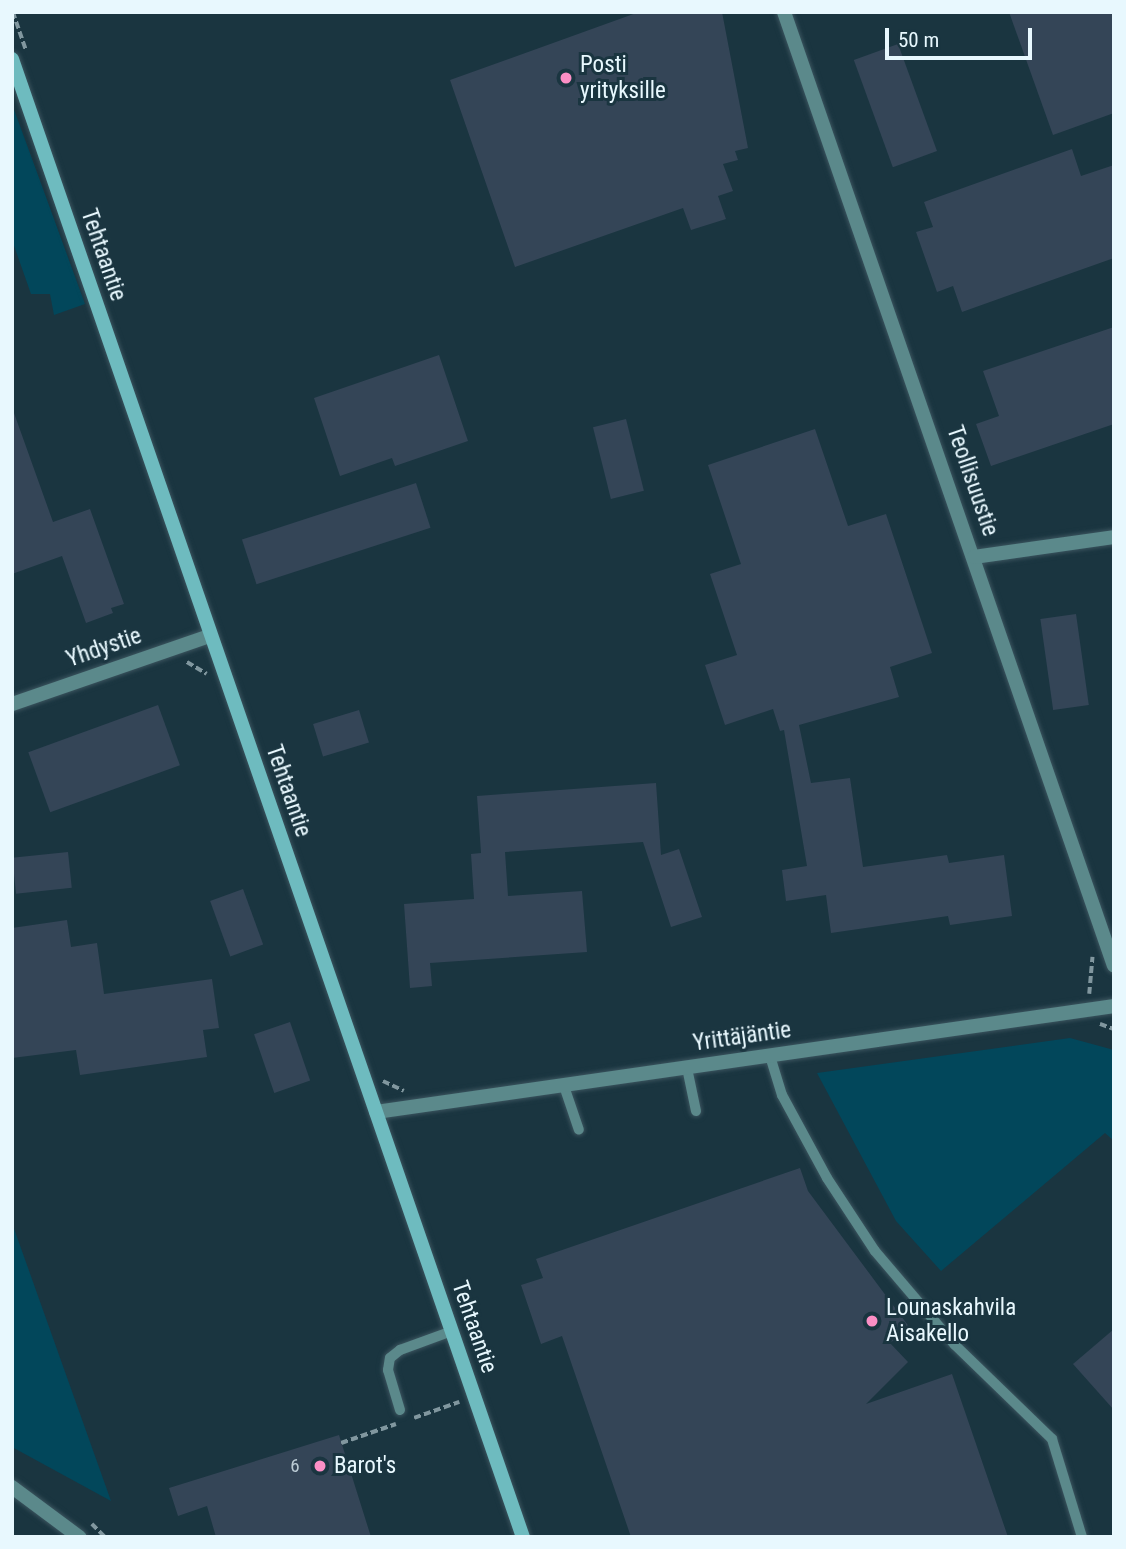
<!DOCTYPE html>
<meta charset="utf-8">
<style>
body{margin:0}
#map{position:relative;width:1126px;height:1549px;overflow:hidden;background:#1a3540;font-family:"Roboto Condensed",sans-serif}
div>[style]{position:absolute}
.green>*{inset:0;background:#02475b}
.building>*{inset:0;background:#344557;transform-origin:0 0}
.path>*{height:3.5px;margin-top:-1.75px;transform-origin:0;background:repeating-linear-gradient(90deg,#81979f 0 7px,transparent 0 10.5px)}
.roads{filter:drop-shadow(0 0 2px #3b545e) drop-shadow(0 0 2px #3b545e)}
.lane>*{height:10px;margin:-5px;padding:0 5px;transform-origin:5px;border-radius:5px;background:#5b898b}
.street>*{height:14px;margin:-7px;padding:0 7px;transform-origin:7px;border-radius:7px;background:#5b898b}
.secondary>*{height:14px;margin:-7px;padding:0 7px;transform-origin:7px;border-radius:7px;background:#6ebbbf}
.dots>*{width:19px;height:19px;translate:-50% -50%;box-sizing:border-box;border:4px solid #1a3540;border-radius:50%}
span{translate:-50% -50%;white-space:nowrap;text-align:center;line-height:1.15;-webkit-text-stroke:6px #1a3540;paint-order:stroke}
.number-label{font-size:19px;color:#bbcbd4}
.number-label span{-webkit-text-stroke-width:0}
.poi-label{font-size:23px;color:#e8f8fe}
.left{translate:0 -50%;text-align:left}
.street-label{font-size:23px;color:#e8f8fe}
.frame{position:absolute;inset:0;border:14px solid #e8f8fe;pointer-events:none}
.scale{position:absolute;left:885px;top:28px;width:147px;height:32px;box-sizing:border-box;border:4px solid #e8f8fe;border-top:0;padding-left:9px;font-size:21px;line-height:24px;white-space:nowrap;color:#e8f8fe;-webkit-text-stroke:5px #1a3540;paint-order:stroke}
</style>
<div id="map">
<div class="green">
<i style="clip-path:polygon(12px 104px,85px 304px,54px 315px,50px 294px,31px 294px,12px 240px)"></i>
<i style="clip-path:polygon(1070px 1038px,1114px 1050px,1114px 1141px,1105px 1133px,941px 1271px,896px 1221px,817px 1073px)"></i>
<i style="clip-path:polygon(12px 1223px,111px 1501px,12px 1447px)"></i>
</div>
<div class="building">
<i style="clip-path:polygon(639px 12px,722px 12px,748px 148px,735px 151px,738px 160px,723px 164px,733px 191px,718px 196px,726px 219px,691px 230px,683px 208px,515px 267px,450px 80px)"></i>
<i style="clip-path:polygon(1009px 12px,1114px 12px,1114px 113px,1053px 135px)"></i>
<i style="left:898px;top:44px;width:114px;height:47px;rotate:70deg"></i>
<i style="clip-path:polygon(1072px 149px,1081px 176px,1114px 165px,1114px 258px,962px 312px,953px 286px,937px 292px,916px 232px,933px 227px,924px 202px)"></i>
<i style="clip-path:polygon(1114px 327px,1114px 424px,991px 466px,976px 424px,999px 416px,983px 371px)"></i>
<i style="clip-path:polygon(439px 355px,468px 441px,395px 466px,392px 458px,340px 476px,314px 398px)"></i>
<i style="clip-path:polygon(14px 413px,53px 522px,90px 509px,124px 604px,111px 608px,113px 613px,86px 623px,62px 556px,12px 574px)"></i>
<i style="left:626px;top:419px;width:74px;height:34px;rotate:76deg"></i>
<i style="clip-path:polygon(815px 429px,848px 526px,886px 514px,932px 653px,890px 667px,899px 697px,799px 725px,811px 783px,850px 778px,863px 867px,947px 855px,949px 863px,1004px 855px,1012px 916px,950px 925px,948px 916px,831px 933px,826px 895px,786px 901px,782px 870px,807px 866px,784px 730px,780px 731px,773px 709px,725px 725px,705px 665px,737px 655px,710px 574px,741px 564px,708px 465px)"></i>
<i style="left:416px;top:483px;width:47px;height:183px;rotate:72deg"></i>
<i style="left:1076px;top:614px;width:92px;height:36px;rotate:82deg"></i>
<i style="left:158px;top:705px;width:64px;height:138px;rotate:70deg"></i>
<i style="left:359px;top:710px;width:34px;height:48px;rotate:73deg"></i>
<i style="clip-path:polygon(656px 783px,661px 855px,679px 849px,702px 917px,671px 927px,643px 842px,505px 852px,508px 896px,582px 891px,587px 952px,430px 963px,432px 986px,410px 988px,404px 904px,474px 899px,471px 854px,481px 853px,477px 796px)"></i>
<i style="left:68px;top:852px;width:36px;height:56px;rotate:84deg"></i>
<i style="left:243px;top:889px;width:59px;height:35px;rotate:70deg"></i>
<i style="clip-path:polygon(67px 920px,71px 947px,97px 943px,104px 994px,212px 979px,219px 1028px,203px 1030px,207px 1057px,80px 1075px,76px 1050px,12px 1058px,12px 928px)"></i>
<i style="left:290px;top:1022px;width:62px;height:38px;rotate:71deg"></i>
<i style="clip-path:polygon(800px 1168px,808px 1191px,910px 1328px,890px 1343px,908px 1362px,866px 1404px,952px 1374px,1008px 1537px,631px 1537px,562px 1336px,541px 1344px,521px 1285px,543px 1278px,536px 1259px)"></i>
<i style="clip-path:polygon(1114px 1329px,1114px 1410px,1073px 1364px)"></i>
<i style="clip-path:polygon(339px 1435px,371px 1537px,216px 1537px,207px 1506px,178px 1516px,169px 1488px)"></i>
</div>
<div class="path">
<i style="left:13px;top:12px;width:40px;rotate:71.1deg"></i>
<i style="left:187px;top:662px;width:23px;rotate:31deg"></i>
<i style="left:1089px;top:994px;width:37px;rotate:-85deg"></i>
<i style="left:1100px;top:1024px;width:15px;rotate:20deg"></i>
<i style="left:383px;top:1081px;width:23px;rotate:25deg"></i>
<i style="left:414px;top:1418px;width:48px;rotate:-19.6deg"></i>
<i style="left:341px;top:1443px;width:58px;rotate:-19.1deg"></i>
<i style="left:92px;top:1524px;width:18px;rotate:45deg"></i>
</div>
<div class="roads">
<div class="lane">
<i style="left:770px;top:1056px;width:41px;rotate:72.9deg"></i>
<i style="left:782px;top:1095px;width:94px;rotate:61.5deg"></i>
<i style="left:827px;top:1178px;width:87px;rotate:56.7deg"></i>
<i style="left:875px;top:1251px;width:123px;rotate:49.6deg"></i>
<i style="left:955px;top:1345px;width:135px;rotate:44.1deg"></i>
<i style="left:1052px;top:1439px;width:102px;rotate:73deg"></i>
<i style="left:687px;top:1068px;width:44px;rotate:78.2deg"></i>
<i style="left:564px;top:1086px;width:46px;rotate:71.2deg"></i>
<i style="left:400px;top:1410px;width:42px;rotate:-106.7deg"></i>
<i style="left:388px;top:1370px;width:12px;rotate:-81deg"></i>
<i style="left:390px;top:1358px;width:13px;rotate:-39deg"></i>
<i style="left:400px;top:1350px;width:55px;rotate:-20.1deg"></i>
</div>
<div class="street">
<i style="left:784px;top:12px;width:1009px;rotate:70.92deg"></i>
<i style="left:974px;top:557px;width:141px;rotate:-8.1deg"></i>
<i style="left:12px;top:704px;width:209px;rotate:-19deg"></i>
<i style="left:376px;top:1112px;width:746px;rotate:-8.17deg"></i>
<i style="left:12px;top:1487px;width:84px;rotate:36.7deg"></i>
</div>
<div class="secondary">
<i style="left:12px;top:59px;width:1564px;rotate:70.93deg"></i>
</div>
</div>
<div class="dots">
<i style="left:566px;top:78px;background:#fb8fc5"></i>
<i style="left:872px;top:1321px;background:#fb8fc5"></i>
<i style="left:320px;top:1466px;background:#fb8fc5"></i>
</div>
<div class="number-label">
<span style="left:295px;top:1466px">6</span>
</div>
<div class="poi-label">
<span class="left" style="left:580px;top:78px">Posti<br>yrityksille</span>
<span class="left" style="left:886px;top:1321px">Lounaskahvila<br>Aisakello</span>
<span class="left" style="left:334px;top:1466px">Barot's</span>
</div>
<div class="street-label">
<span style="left:103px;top:255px;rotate:71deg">Tehtaantie</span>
<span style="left:972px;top:481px;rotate:71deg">Teollisuustie</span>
<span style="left:104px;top:648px;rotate:-19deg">Yhdystie</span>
<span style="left:288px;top:791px;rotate:71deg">Tehtaantie</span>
<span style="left:742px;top:1037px;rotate:-8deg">Yrittäjäntie</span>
<span style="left:474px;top:1327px;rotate:71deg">Tehtaantie</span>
</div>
<div class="frame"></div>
<div class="scale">50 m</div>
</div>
